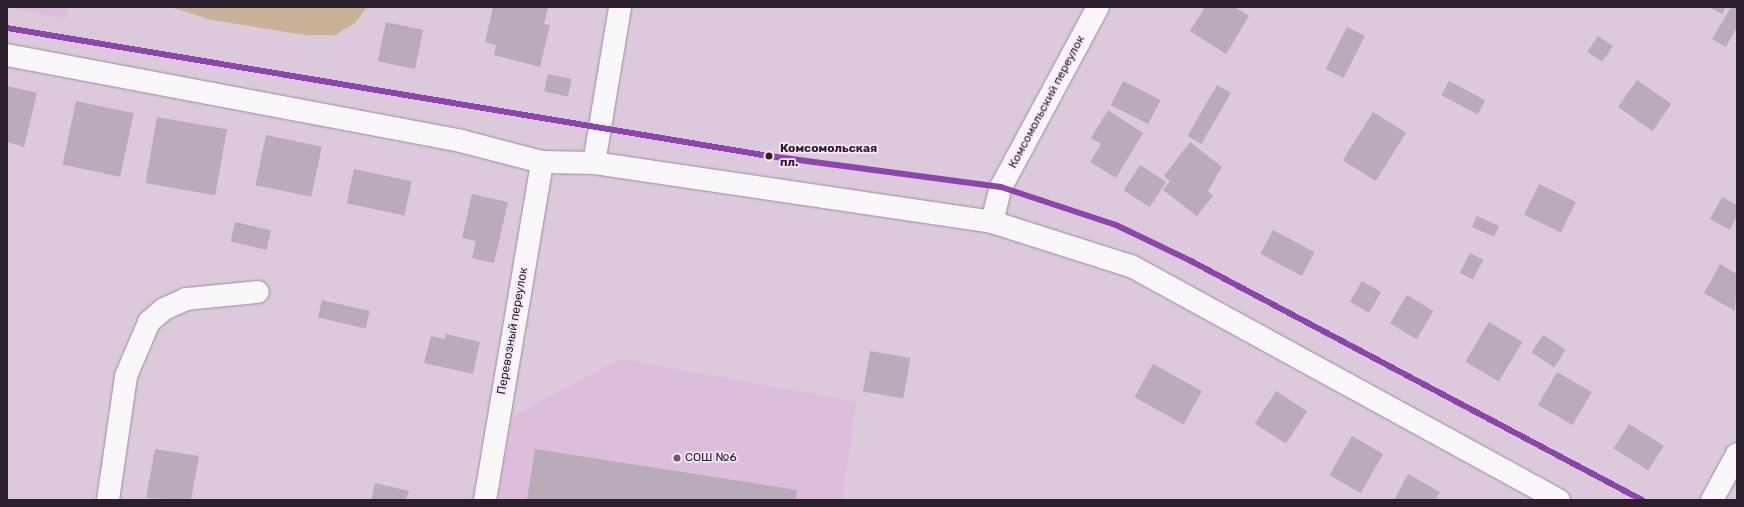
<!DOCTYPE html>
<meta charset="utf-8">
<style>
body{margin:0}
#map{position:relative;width:1744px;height:507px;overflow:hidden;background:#dcc9dc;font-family:Rubik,sans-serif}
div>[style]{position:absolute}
.built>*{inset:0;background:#dcbddc}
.green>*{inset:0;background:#cab297}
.building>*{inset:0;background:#b9abb9;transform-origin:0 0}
.roads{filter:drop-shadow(0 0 1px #9b8c9b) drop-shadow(0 0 1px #9b8c9b)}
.minor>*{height:22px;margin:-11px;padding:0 11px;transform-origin:11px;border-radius:11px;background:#faf7fa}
.tram-1>*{height:6px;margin:-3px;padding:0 3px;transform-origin:3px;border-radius:3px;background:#8e44ad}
.dots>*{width:11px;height:11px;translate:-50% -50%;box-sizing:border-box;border:2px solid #fae8fa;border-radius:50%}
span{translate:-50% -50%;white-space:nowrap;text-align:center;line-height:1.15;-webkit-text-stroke:3.5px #fae8fa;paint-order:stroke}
.street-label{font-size:12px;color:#2d202d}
.stop-label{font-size:12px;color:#2d202d;font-weight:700}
.left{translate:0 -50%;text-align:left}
.poi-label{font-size:12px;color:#2d202d}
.frame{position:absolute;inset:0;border:8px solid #2d202d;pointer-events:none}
</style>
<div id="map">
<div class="built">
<i style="clip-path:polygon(7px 7px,68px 7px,66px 18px)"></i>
<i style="clip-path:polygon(620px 359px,856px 402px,842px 500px,498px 500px,512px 417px)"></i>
</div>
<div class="green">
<i style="clip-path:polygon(170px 7px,367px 7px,355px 23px,335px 35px,305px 35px,212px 20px)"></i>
</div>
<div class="building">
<i style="clip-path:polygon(493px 7px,548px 8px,544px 24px,550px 25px,540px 67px,494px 55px,496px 45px,485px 42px)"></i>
<i style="clip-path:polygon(1205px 7px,1235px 7px,1249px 16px,1226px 54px,1190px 31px)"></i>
<i style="clip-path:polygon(1709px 7px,1726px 7px,1722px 14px)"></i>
<i style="clip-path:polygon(1731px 7px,1737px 7px,1737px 27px,1726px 47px,1712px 39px)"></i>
<i style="left:386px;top:22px;width:38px;height:40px;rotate:12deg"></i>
<i style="left:1347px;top:27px;width:20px;height:47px;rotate:27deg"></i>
<i style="left:1598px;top:36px;width:18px;height:19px;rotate:34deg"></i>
<i style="left:548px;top:74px;width:24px;height:18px;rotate:12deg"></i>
<i style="left:1637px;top:80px;width:42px;height:33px;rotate:35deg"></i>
<i style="left:1123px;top:81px;width:42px;height:27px;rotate:27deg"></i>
<i style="left:1449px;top:81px;width:41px;height:16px;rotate:28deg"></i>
<i style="left:1217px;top:85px;width:16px;height:59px;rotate:30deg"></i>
<i style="clip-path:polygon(7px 86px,37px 93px,24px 147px,7px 142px)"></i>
<i style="left:76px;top:101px;width:59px;height:65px;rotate:12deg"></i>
<i style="clip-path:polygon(1108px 110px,1143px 133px,1116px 178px,1090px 162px,1101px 144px,1091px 138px)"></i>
<i style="left:1373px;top:112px;width:39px;height:57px;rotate:32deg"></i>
<i style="left:157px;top:117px;width:71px;height:67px;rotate:10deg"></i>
<i style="left:266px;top:135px;width:57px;height:51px;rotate:12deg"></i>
<i style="clip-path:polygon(1190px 142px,1222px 167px,1208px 191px,1213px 196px,1197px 216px,1163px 190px,1170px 181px,1164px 176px)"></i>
<i style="left:1140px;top:165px;width:31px;height:30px;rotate:33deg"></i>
<i style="left:354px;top:169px;width:59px;height:35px;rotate:12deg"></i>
<i style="left:1539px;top:184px;width:41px;height:34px;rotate:26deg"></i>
<i style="clip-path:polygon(472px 194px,508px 202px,494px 263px,472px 258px,476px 241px,462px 238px)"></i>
<i style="clip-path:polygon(1722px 197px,1737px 205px,1737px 216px,1730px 230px,1710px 219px)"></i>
<i style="left:1477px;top:216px;width:24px;height:12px;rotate:24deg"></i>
<i style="left:235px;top:222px;width:37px;height:20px;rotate:13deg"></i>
<i style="left:1273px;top:230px;width:47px;height:27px;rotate:28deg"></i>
<i style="left:1470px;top:253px;width:15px;height:22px;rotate:28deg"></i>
<i style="clip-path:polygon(1720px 264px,1737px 274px,1735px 311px,1704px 293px)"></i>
<i style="left:1362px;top:281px;width:22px;height:24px;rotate:30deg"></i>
<i style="left:1407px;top:295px;width:31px;height:33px;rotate:31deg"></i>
<i style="left:322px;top:300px;width:49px;height:18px;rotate:13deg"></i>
<i style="left:1489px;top:322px;width:39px;height:46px;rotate:31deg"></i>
<i style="clip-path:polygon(446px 334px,480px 342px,473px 374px,424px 363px,431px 336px,445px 339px)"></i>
<i style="left:1543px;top:335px;width:27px;height:21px;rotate:33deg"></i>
<i style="left:870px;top:351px;width:41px;height:41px;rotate:10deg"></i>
<i style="left:1153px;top:364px;width:56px;height:38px;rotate:29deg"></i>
<i style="left:1557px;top:372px;width:40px;height:38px;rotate:30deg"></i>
<i style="left:1276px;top:391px;width:37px;height:39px;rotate:33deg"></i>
<i style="left:1629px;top:424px;width:41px;height:29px;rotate:32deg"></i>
<i style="left:1352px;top:436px;width:36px;height:45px;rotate:30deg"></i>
<i style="clip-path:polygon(155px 449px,199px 456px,191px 500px,146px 498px)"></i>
<i style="clip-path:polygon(535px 449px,797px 490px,796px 500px,527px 500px)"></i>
<i style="clip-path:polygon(1408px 474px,1440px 492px,1435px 500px,1394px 500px)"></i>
<i style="clip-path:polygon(375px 483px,409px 491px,406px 500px,371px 500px)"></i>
</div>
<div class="roads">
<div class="minor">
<i style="left:7px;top:55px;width:462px;rotate:10.7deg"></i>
<i style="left:461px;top:141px;width:84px;rotate:14.5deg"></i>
<i style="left:542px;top:162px;width:52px;rotate:1.1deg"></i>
<i style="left:594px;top:163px;width:402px;rotate:8.4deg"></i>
<i style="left:992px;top:222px;width:146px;rotate:17.6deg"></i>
<i style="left:1131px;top:266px;width:488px;rotate:28.7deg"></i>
<i style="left:594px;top:163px;width:158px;rotate:-80.5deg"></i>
<i style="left:992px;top:222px;width:36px;rotate:-76deg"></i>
<i style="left:1001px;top:187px;width:204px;rotate:-61.7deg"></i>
<i style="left:108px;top:500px;width:125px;rotate:-81.7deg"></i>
<i style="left:126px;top:376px;width:59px;rotate:-66.9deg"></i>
<i style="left:149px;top:322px;width:20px;rotate:-41deg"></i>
<i style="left:164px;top:309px;width:24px;rotate:-24deg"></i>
<i style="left:186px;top:299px;width:72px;rotate:-5.6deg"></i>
<i style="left:485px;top:500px;width:343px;rotate:-80.4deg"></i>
<i style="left:1712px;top:500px;width:52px;rotate:-61.5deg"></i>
</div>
</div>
<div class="tram-1">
<i style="left:7px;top:28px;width:773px;rotate:9.54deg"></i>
<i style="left:769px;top:156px;width:234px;rotate:7.6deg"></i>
<i style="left:1001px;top:187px;width:121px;rotate:18.3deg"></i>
<i style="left:1116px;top:225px;width:83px;rotate:25.6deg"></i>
<i style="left:1191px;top:261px;width:510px;rotate:27.92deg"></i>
</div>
<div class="dots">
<i style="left:769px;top:156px;background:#2d202d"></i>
<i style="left:677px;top:458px;background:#6a5b6a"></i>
</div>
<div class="street-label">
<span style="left:1047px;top:102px;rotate:-62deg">Комсомольский переулок</span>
<span style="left:513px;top:331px;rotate:-80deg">Перевозный переулок</span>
</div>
<div class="stop-label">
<span class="left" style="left:780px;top:156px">Комсомольская<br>пл.</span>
</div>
<div class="poi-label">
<span class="left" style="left:685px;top:458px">СОШ №6</span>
</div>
<div class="frame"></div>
</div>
